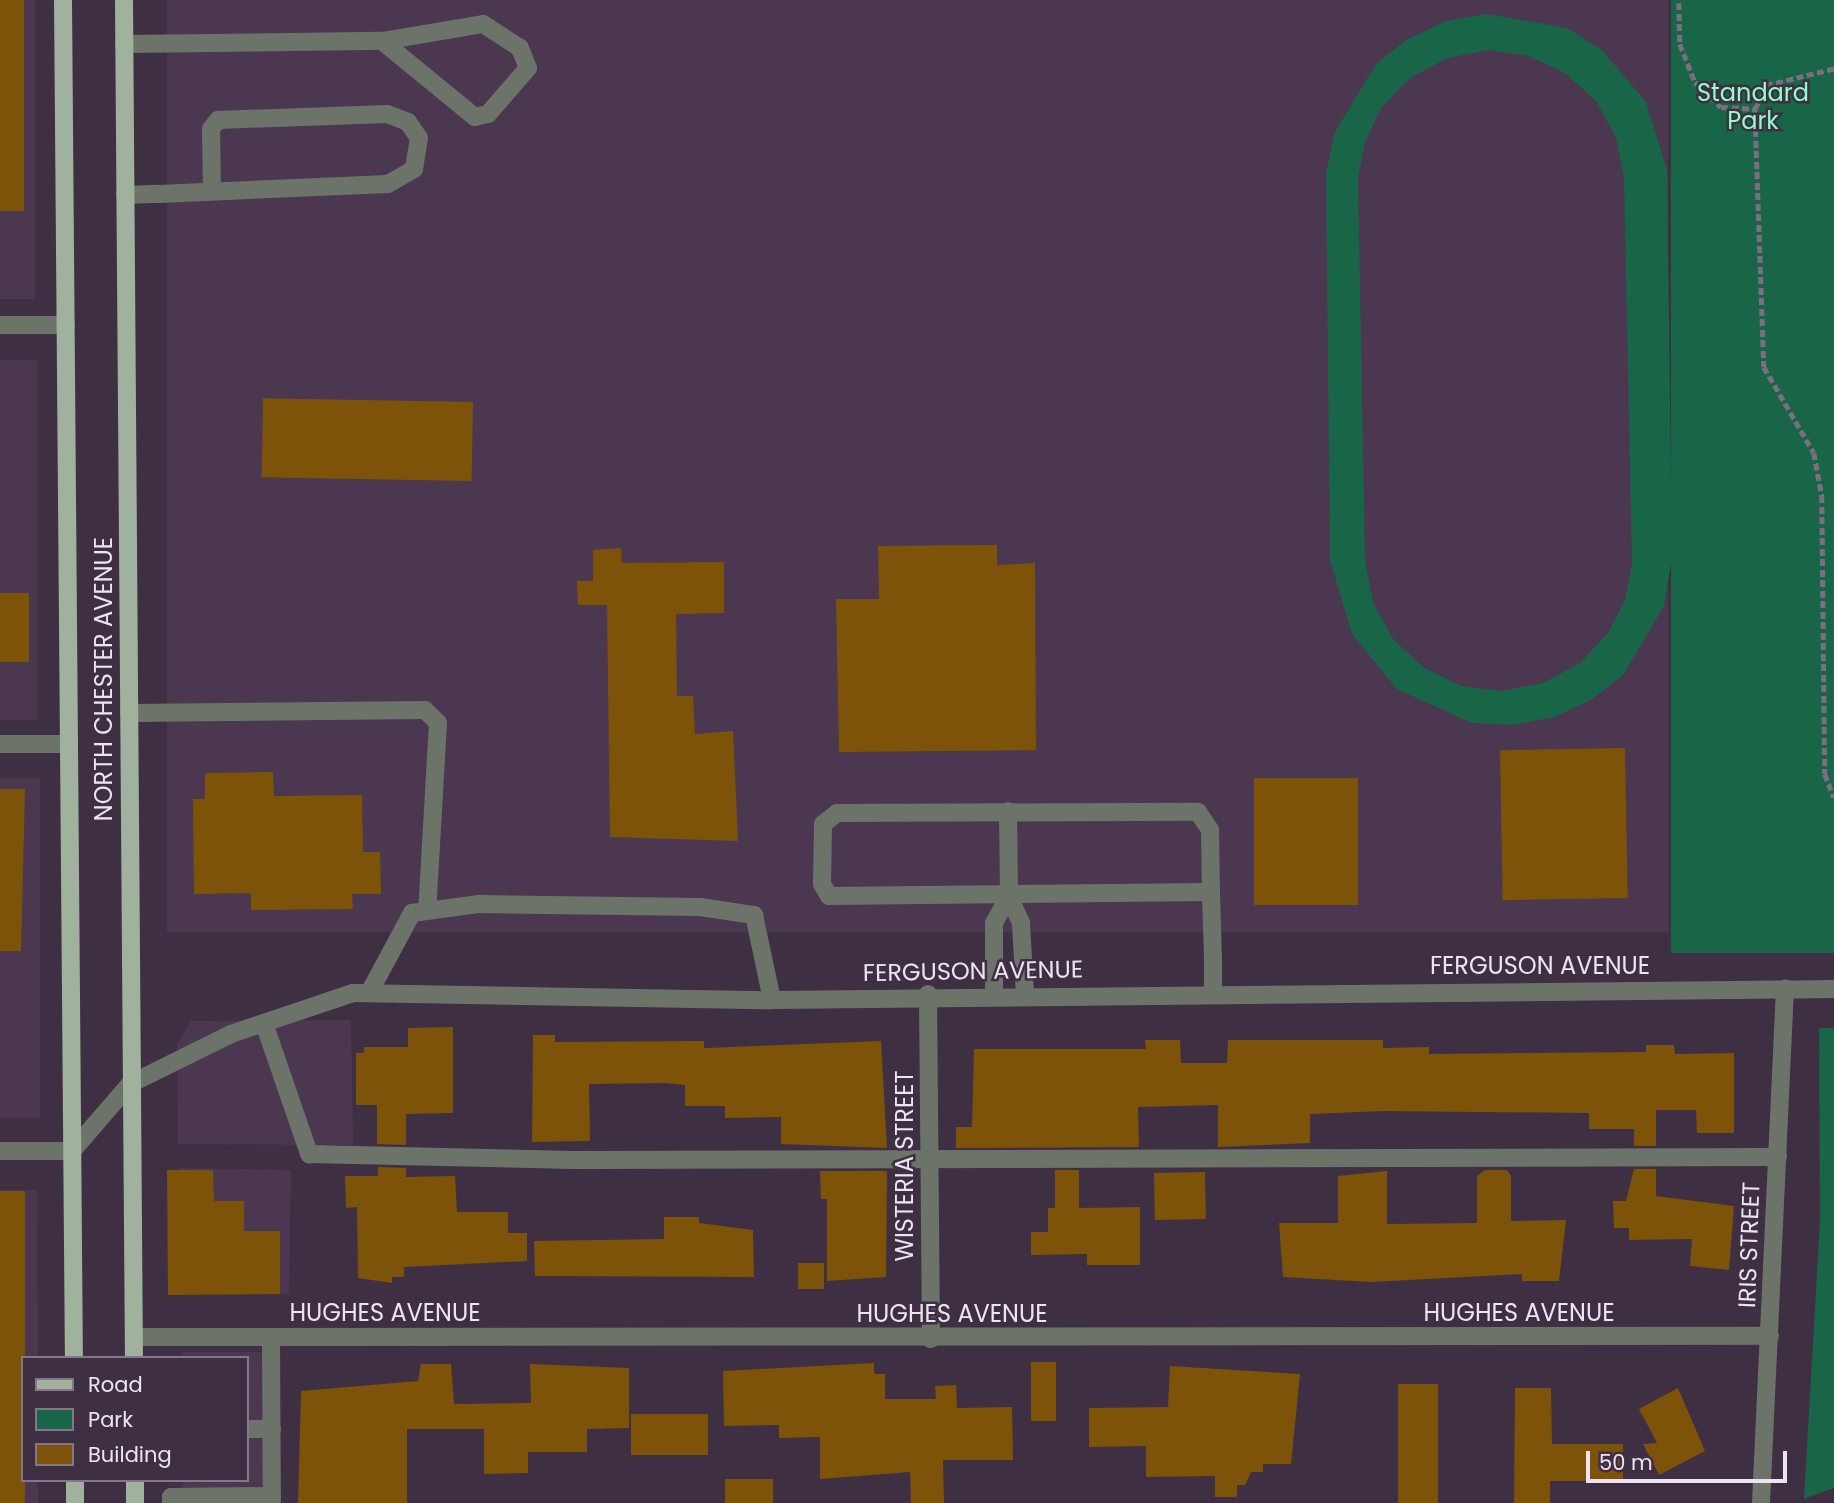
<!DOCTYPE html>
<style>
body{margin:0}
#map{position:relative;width:1834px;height:1503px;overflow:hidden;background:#3f2f43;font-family:Poppins,sans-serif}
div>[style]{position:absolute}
.built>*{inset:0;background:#4b3850;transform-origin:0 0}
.green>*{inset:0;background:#196547;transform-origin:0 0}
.building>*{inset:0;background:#7c5308;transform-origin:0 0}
.path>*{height:4.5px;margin-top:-2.25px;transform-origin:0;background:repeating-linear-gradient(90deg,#7c6e80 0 7px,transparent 0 10.5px)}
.minor>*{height:18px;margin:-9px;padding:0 9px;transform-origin:9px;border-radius:9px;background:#6c746a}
.major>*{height:18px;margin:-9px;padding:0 9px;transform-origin:9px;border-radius:9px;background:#a0b19d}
span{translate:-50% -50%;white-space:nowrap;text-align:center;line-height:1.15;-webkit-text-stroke:5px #3f2f43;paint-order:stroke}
.park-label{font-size:24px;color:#92fcca}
.street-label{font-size:24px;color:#eee4f1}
.legend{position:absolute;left:21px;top:1356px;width:228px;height:126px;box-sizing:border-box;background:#3f2f43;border:2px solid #857789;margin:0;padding:9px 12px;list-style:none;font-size:21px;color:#eee4f1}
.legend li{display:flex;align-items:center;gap:14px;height:35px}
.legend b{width:35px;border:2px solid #857789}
.scale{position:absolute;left:1586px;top:1451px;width:201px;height:32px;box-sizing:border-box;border:4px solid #eee4f1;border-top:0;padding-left:9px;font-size:21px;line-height:24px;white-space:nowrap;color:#eee4f1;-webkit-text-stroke:5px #3f2f43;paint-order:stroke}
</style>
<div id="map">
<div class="built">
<i style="left:0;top:0;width:35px;height:299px"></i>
<i style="left:167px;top:0;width:1501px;height:932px"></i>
<i style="left:0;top:360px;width:37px;height:360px"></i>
<i style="left:0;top:778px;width:40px;height:340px"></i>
<i style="clip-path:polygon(351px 1020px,353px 1145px,178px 1144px,177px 1044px,191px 1021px)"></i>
<i style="left:178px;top:1168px;width:113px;height:124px;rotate:1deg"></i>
<i style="clip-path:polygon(0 1190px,37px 1190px,38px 1358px,23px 1358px,23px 1480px,38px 1480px,38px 1503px,0 1503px)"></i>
<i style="clip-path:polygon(181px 1352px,272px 1352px,275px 1503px,183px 1503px,182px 1480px,247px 1480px,247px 1358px,181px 1358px)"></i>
</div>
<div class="green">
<i style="left:1671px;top:0;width:163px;height:953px"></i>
<i style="clip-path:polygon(evenodd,1486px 14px,1567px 28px,1602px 50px,1646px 102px,1667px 170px,1672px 557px,1664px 606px,1623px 675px,1591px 700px,1554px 717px,1513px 725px,1472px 723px,1397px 689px,1352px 634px,1330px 560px,1326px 173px,1335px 132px,1376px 64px,1408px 39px,1446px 21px,1486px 14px,1488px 50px,1529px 56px,1565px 73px,1596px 101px,1616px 137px,1624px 178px,1632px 563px,1625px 600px,1608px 633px,1580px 663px,1543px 683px,1502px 691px,1461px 686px,1423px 667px,1393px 639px,1373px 602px,1365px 561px,1358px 178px,1365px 142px,1381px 108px,1410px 78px,1447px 58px,1488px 50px)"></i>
<i style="clip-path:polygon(1819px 1028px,1834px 1028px,1834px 1488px,1804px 1499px,1820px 1220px)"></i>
</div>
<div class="building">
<i style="left:0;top:0;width:24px;height:211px"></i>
<i style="left:473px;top:402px;width:79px;height:210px;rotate:91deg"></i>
<i style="clip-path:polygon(997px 545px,997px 565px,1035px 563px,1036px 750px,839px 752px,836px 599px,879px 599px,878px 546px)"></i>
<i style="clip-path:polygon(621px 548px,622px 563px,724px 562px,724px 613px,676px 614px,677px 696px,693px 696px,695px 734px,733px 731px,738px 841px,610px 837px,607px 605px,578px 605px,577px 581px,593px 581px,593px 550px)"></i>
<i style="left:0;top:593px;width:29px;height:69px"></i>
<i style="left:1625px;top:748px;width:150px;height:125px;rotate:89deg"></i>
<i style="clip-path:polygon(273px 772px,274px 796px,362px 795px,363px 852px,380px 852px,381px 894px,352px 894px,353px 909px,251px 910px,251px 893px,194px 894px,193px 799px,205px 799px,205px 773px)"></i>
<i style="left:1358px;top:778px;width:127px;height:104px;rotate:90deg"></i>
<i style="clip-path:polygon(0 789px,25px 789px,21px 951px,0 951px)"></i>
<i style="clip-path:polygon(453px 1027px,453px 1113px,406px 1114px,406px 1145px,377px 1144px,377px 1105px,356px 1105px,356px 1053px,364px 1053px,364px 1047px,408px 1047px,408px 1028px)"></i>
<i style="clip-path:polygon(533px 1035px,555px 1035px,555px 1042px,704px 1041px,704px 1048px,881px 1041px,887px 1148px,781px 1144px,781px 1117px,725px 1118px,725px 1106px,685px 1106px,685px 1085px,665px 1083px,589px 1084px,590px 1141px,532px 1142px)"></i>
<i style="clip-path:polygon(1145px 1040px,1180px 1040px,1181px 1063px,1227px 1063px,1228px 1040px,1383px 1040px,1383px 1048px,1429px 1047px,1429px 1054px,1646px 1052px,1646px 1045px,1674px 1045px,1675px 1054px,1734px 1053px,1734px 1133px,1697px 1133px,1696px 1110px,1656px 1110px,1656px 1146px,1634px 1146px,1634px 1129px,1589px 1129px,1589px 1113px,1384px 1111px,1310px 1114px,1310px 1143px,1218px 1147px,1218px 1105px,1138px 1107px,1139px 1147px,956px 1148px,956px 1127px,972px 1127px,974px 1049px,1146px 1049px)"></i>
<i style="clip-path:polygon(378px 1167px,406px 1168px,406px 1177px,455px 1176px,457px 1212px,508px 1212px,508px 1233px,527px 1233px,527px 1261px,404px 1267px,404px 1277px,392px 1277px,392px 1283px,358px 1278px,357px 1207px,346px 1208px,345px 1176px,378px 1176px)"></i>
<i style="clip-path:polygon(1634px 1169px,1656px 1169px,1656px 1196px,1734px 1206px,1729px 1270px,1690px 1266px,1692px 1239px,1629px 1240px,1629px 1228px,1614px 1228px,1613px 1201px,1626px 1201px)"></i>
<i style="clip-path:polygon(167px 1170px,213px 1170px,214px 1201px,244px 1201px,244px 1231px,280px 1231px,280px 1294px,168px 1295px)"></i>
<i style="clip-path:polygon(1055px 1170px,1079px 1170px,1079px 1208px,1140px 1207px,1140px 1265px,1087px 1265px,1087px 1254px,1031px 1255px,1031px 1232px,1048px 1232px,1048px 1208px,1055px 1208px)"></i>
<i style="clip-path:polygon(1485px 1170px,1507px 1170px,1511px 1176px,1511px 1221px,1566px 1220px,1559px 1281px,1522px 1281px,1522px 1274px,1371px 1282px,1283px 1277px,1279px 1223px,1338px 1223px,1338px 1176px,1387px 1171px,1387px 1224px,1477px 1223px,1477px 1176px)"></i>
<i style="clip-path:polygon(820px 1171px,887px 1171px,886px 1277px,827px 1281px,827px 1199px,821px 1199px)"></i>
<i style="left:1205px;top:1172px;width:47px;height:51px;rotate:89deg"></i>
<i style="left:0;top:1191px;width:25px;height:312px"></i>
<i style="clip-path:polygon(664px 1217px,699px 1217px,699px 1223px,753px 1230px,754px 1277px,535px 1276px,534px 1241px,664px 1239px)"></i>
<i style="left:824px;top:1263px;width:26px;height:26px;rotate:90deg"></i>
<i style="left:1031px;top:1362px;width:25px;height:59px"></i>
<i style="clip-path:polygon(874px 1363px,874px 1374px,885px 1374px,885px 1399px,936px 1399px,935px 1386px,956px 1385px,957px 1408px,1012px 1407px,1013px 1460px,943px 1460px,944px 1503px,911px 1503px,910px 1472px,820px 1479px,820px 1437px,779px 1438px,779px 1425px,724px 1426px,723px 1371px)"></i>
<i style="clip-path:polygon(421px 1364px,451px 1364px,454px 1404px,531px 1403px,530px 1364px,629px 1368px,629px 1428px,587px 1429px,587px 1452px,528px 1452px,528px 1473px,484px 1474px,484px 1429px,407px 1429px,407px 1503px,298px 1503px,301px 1391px,418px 1381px)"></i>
<i style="clip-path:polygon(1170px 1366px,1300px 1374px,1291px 1464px,1263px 1464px,1263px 1472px,1251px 1472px,1245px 1485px,1237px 1485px,1237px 1497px,1215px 1497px,1215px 1476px,1146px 1477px,1146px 1446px,1089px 1447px,1089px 1408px,1168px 1407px)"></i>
<i style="left:1438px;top:1384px;width:119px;height:40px;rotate:90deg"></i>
<i style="clip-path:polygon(1515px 1388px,1551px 1388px,1552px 1444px,1623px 1444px,1623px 1481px,1550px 1481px,1550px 1503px,1514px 1503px)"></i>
<i style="clip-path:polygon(1678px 1388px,1705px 1451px,1659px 1475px,1643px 1444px,1657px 1443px,1639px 1409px)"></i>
<i style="left:708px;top:1414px;width:41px;height:77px;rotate:90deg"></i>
<i style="left:725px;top:1479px;width:48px;height:24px"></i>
</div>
<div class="path">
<i style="left:1679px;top:3px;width:41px;rotate:88.6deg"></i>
<i style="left:1680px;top:44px;width:41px;rotate:68.5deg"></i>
<i style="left:1695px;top:82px;width:36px;rotate:44deg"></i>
<i style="left:1721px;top:107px;width:34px;rotate:3deg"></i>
<i style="left:1834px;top:69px;width:67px;rotate:166.2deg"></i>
<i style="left:1769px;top:85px;width:28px;rotate:120deg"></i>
<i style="left:1755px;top:109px;width:258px;rotate:88deg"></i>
<i style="left:1764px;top:367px;width:99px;rotate:59.8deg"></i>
<i style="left:1814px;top:453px;width:44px;rotate:79.5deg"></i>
<i style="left:1822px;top:496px;width:278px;rotate:89.4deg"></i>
<i style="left:1825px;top:774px;width:25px;rotate:69deg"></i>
</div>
<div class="minor">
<i style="left:124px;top:44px;width:258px;rotate:-0.7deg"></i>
<i style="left:382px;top:41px;width:120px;rotate:39.3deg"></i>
<i style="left:475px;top:117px;width:13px;rotate:-13deg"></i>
<i style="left:488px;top:114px;width:61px;rotate:-49deg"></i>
<i style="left:528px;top:68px;width:22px;rotate:-112deg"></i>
<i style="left:520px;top:48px;width:44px;rotate:-147deg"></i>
<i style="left:483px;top:24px;width:102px;rotate:170.4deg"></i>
<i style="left:125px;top:195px;width:34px;rotate:-2deg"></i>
<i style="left:159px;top:194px;width:229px;rotate:-2.5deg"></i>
<i style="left:388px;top:184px;width:30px;rotate:-30deg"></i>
<i style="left:414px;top:169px;width:31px;rotate:-81deg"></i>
<i style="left:419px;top:138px;width:19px;rotate:-125deg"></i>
<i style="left:408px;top:122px;width:22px;rotate:-159deg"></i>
<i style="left:387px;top:114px;width:169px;rotate:178deg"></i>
<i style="left:218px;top:120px;width:11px;rotate:128deg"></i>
<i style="left:211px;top:129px;width:62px;rotate:89.1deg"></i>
<i style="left:0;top:325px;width:66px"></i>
<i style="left:129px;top:713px;width:296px;rotate:-0.6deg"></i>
<i style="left:425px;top:710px;width:18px;rotate:45deg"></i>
<i style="left:438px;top:723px;width:188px;rotate:93.3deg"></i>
<i style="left:0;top:744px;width:69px"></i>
<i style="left:1008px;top:811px;width:85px;rotate:89.3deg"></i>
<i style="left:1009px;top:896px;width:30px;rotate:66deg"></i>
<i style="left:1021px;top:923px;width:71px;rotate:86.8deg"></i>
<i style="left:1211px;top:892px;width:382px;rotate:179.4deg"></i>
<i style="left:829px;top:896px;width:14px;rotate:-120deg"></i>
<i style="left:822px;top:884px;width:60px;rotate:-89deg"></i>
<i style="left:823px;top:824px;width:18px;rotate:-38deg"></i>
<i style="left:837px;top:813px;width:361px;rotate:-0.2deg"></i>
<i style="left:1198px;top:812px;width:22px;rotate:56deg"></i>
<i style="left:1210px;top:830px;width:62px;rotate:89.1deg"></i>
<i style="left:1211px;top:892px;width:67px;rotate:88.3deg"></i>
<i style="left:1213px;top:959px;width:33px;rotate:90deg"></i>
<i style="left:369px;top:993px;width:91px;rotate:-61.7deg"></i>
<i style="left:412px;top:913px;width:68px;rotate:-7.7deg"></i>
<i style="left:479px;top:904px;width:221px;rotate:0.8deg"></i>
<i style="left:700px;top:907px;width:55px;rotate:8.4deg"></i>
<i style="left:754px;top:915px;width:87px;rotate:78deg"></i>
<i style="left:928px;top:994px;width:345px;rotate:89.5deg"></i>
<i style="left:994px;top:994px;width:71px;rotate:-90deg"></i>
<i style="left:994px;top:923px;width:31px;rotate:-61deg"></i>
<i style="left:264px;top:1023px;width:139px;rotate:71deg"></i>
<i style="left:309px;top:1154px;width:265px;rotate:1.3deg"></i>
<i style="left:574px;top:1160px;width:1204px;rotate:-0.14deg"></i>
<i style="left:0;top:1151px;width:72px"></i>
<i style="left:72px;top:1151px;width:89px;rotate:-49.1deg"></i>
<i style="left:130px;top:1084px;width:113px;rotate:-26.3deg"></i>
<i style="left:231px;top:1034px;width:129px;rotate:-18.6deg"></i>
<i style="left:353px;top:993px;width:419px;rotate:1deg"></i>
<i style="left:772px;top:1000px;width:1062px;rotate:-0.59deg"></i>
<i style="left:134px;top:1337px;width:1636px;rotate:-0.04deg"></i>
<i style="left:271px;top:1337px;width:166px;rotate:89.7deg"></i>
<i style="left:247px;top:1429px;width:25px"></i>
<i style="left:171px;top:1503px;width:6px;rotate:-90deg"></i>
<i style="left:171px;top:1497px;width:101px;rotate:-0.6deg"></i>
<i style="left:1761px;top:1503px;width:515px;rotate:-87.33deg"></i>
</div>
<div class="major">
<i style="left:63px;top:0;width:1358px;rotate:89.54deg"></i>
<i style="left:124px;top:0;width:1358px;rotate:89.58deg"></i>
<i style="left:75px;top:1480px;width:23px;rotate:90deg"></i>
<i style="left:135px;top:1480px;width:23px;rotate:90deg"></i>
</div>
<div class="park-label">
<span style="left:1753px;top:107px">Standard<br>Park</span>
</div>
<div class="street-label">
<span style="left:104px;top:679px;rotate:-90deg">NORTH CHESTER AVENUE</span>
<span style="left:1540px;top:966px">FERGUSON AVENUE</span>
<span style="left:973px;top:971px;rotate:-1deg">FERGUSON AVENUE</span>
<span style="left:905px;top:1166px;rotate:-90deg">WISTERIA STREET</span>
<span style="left:1749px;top:1245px;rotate:-88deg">IRIS STREET</span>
<span style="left:385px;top:1313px">HUGHES AVENUE</span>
<span style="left:1519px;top:1313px">HUGHES AVENUE</span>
<span style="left:952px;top:1314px">HUGHES AVENUE</span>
</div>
<ul class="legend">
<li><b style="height:9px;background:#a0b19d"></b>Road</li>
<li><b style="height:19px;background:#196547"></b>Park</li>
<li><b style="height:19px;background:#7c5308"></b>Building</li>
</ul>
<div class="scale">50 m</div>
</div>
